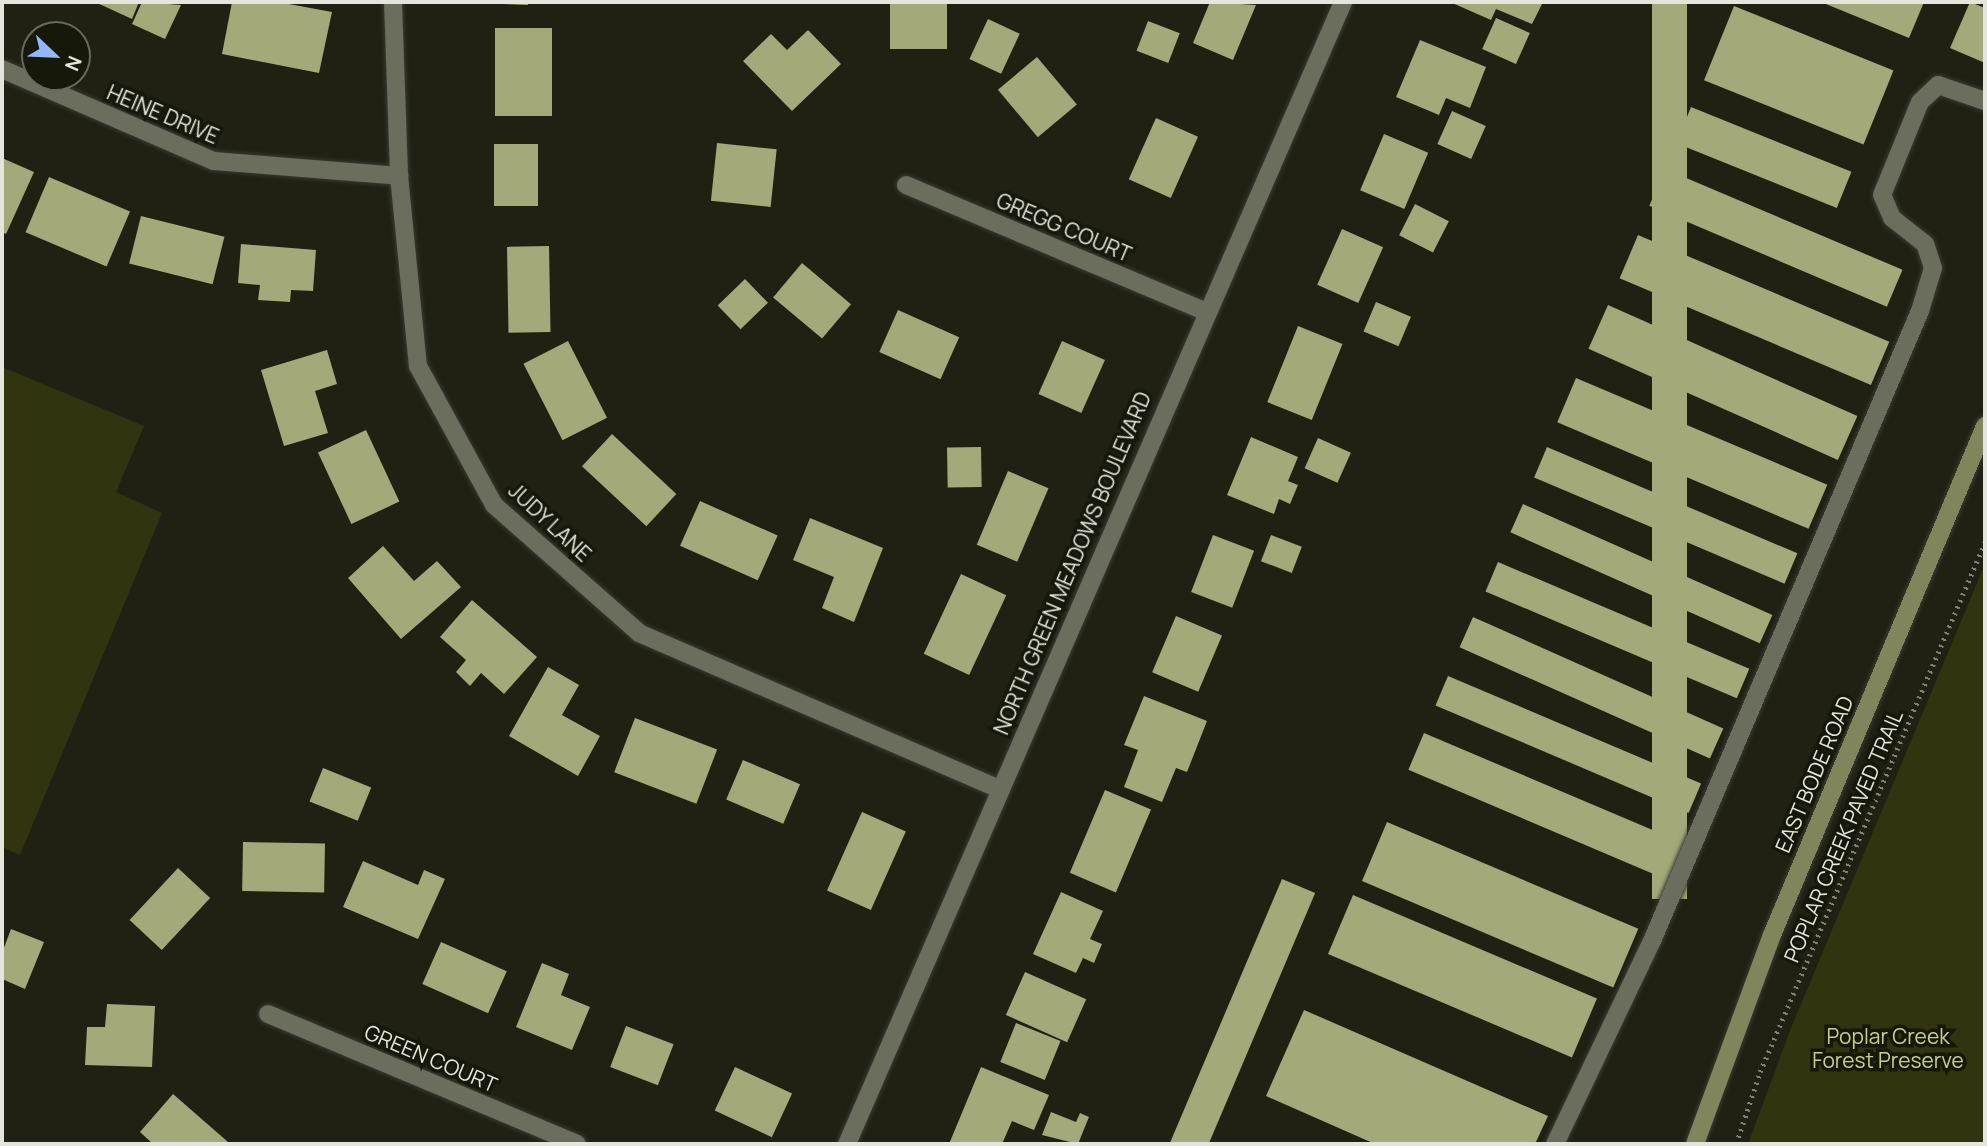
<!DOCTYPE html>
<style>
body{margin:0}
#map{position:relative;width:1987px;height:1146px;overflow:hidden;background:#202113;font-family:Manrope,sans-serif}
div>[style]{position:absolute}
.green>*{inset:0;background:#31340e}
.building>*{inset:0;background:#a4a97a;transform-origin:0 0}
.path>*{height:4.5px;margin-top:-2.25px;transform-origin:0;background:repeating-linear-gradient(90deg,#818277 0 2px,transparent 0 7px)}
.roads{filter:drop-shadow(0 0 2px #393a32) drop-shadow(0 0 2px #393a32)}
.lane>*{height:18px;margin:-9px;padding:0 9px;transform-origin:9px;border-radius:9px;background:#6b6d5d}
.street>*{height:18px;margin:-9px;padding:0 9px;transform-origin:9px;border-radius:9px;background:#6b6d5d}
.secondary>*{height:18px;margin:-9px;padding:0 9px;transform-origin:9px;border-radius:9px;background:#81855b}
span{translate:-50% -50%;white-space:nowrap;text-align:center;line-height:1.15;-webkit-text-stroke:7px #16180a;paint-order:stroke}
.street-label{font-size:21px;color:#e4e5dc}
.park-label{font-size:21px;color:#c8d087}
.frame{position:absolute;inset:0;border:4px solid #e4e5dc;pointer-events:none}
.north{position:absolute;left:21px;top:21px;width:70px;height:70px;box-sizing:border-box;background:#16180a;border:2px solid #686a5e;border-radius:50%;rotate:113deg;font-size:19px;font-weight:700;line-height:28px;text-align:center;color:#e4e5dc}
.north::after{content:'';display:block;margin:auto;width:24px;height:32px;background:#93b7fd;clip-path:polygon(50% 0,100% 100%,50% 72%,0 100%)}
</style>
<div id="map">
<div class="green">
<i style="clip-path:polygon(2px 367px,144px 426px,116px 492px,162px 513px,20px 855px,2px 847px)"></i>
<i style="clip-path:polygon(1985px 564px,1985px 1144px,1748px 1144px,1791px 1028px)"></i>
</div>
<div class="building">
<i style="clip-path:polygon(95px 2px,139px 2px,132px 19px)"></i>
<i style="clip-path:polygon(142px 2px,181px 5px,165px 39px,132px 24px)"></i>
<i style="clip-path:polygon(232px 2px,278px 2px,332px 12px,319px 73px,222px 54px)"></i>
<i style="clip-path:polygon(503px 2px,528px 2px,528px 5px,503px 4px)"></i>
<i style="left:890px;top:2px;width:57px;height:47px"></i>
<i style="clip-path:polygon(1210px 2px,1256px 5px,1233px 60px,1193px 43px)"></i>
<i style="clip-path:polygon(1450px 2px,1537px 2px,1542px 4px,1532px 24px,1496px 9px,1491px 20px)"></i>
<i style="left:1652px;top:2px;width:35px;height:897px"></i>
<i style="clip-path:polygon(1821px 2px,1924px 2px,1909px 38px)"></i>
<i style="clip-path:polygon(1970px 2px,1985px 8px,1985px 63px,1950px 48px)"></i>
<i style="left:1734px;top:6px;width:172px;height:80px;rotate:22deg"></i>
<i style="left:1496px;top:18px;width:37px;height:34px;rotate:24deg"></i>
<i style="left:988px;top:19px;width:35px;height:44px;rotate:25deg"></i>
<i style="left:1148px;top:21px;width:34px;height:32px;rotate:21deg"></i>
<i style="left:495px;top:28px;width:57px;height:88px"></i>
<i style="clip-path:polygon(808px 30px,841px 64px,792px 111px,743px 61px,771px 34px,787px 50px)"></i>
<i style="clip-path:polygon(1420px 40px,1486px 67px,1470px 108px,1446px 98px,1439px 115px,1396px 97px)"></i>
<i style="left:1037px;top:57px;width:62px;height:51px;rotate:50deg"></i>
<i style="left:1691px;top:107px;width:173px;height:39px;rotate:22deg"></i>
<i style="left:1452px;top:111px;width:37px;height:36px;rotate:24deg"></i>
<i style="left:1156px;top:118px;width:46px;height:67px;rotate:24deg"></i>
<i style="left:1384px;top:134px;width:48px;height:61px;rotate:23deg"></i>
<i style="left:717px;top:143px;width:60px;height:58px;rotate:6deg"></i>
<i style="left:494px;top:144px;width:44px;height:62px"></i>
<i style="clip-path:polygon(2px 158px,34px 172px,6px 234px,2px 232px)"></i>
<i style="left:1665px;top:169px;width:258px;height:40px;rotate:23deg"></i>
<i style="left:49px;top:177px;width:88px;height:60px;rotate:23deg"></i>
<i style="left:1415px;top:204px;width:38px;height:35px;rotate:27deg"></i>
<i style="left:141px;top:216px;width:86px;height:49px;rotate:14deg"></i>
<i style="left:1342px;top:229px;width:45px;height:61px;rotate:24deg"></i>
<i style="left:1638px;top:235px;width:273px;height:47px;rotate:23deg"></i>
<i style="clip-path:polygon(241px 244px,316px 250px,313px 291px,291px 290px,290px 302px,258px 300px,260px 285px,238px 283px)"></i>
<i style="left:549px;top:246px;width:86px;height:42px;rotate:89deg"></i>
<i style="left:802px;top:263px;width:64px;height:45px;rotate:40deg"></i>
<i style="left:745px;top:279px;width:33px;height:38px;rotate:46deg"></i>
<i style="left:1376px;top:302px;width:38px;height:32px;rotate:23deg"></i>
<i style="left:1608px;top:305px;width:273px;height:48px;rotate:24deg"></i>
<i style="left:898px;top:310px;width:67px;height:46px;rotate:24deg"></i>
<i style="left:1298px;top:326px;width:48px;height:82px;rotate:22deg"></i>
<i style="left:568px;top:341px;width:86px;height:50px;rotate:63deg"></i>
<i style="left:1062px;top:341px;width:47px;height:58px;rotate:24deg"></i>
<i style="clip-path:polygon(327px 350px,337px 384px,315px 391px,328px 433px,284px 446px,261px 370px)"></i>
<i style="left:1576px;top:378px;width:273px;height:48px;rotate:23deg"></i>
<i style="left:366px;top:430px;width:79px;height:53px;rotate:65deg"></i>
<i style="left:612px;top:434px;width:88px;height:44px;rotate:43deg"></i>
<i style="clip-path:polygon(1251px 437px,1298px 457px,1288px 481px,1298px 485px,1290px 504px,1279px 499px,1274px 514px,1227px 495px)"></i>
<i style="left:1318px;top:438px;width:36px;height:33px;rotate:24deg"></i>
<i style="left:981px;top:447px;width:40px;height:34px;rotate:89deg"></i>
<i style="left:1547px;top:447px;width:272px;height:33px;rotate:23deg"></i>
<i style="left:1008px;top:471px;width:44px;height:80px;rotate:23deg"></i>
<i style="left:700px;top:501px;width:85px;height:49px;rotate:24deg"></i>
<i style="left:1523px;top:504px;width:273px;height:31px;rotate:24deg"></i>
<i style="clip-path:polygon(810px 518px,883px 548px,854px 622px,822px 608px,834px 577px,793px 560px)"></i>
<i style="left:1213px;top:535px;width:44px;height:61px;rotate:21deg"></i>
<i style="left:1271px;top:535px;width:33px;height:28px;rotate:21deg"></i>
<i style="clip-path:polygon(383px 546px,414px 581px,437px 561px,461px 587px,401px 639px,348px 578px)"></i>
<i style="left:1498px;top:562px;width:273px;height:32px;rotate:23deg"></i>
<i style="left:961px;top:574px;width:50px;height:88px;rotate:25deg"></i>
<i style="clip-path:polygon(472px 600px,537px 657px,504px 694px,481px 673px,470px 686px,456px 672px,466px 660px,440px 637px)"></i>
<i style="left:1176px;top:616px;width:50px;height:61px;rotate:23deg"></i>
<i style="left:1473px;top:617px;width:274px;height:33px;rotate:24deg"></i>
<i style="clip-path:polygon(548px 667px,579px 685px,562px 715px,600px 736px,578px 776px,509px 736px)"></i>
<i style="left:1448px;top:676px;width:275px;height:32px;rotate:23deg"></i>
<i style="clip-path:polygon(1144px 696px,1207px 721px,1187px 772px,1176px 768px,1162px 802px,1124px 787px,1138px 750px,1124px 745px)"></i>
<i style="left:635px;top:718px;width:88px;height:58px;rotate:21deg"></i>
<i style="left:1424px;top:733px;width:274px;height:40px;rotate:23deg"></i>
<i style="left:743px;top:760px;width:62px;height:43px;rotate:23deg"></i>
<i style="left:323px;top:768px;width:52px;height:36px;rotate:22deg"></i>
<i style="left:1105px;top:790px;width:50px;height:90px;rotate:23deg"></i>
<i style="left:862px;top:812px;width:48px;height:86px;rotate:24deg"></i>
<i style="left:1387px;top:822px;width:273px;height:64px;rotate:23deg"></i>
<i style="left:243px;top:842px;width:82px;height:49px;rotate:1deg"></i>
<i style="clip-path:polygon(363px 861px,418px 885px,424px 870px,445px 879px,418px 939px,343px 907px)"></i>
<i style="left:178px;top:868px;width:44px;height:71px;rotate:43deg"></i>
<i style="left:1282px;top:879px;width:36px;height:288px;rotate:23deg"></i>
<i style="clip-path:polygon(1061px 892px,1103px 911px,1090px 939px,1102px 944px,1094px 963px,1083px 958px,1076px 973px,1033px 954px)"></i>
<i style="left:1353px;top:895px;width:265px;height:64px;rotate:23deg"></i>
<i style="clip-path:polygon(11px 929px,44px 942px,25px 989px,2px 979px,2px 953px)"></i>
<i style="left:441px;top:942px;width:72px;height:46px;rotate:24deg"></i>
<i style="clip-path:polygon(542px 963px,569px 974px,561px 995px,590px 1007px,572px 1050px,516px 1027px)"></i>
<i style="left:1025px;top:972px;width:67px;height:47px;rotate:24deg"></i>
<i style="clip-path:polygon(107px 1004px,155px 1006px,152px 1067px,85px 1065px,87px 1027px,105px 1027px)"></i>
<i style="clip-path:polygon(1304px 1010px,1548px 1116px,1535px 1144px,1375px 1144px,1266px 1096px)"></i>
<i style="left:1016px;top:1023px;width:48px;height:42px;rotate:22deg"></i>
<i style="left:626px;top:1026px;width:51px;height:44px;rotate:21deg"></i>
<i style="left:735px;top:1067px;width:63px;height:48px;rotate:25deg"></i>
<i style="clip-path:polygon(981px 1067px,1049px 1095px,1034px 1130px,1012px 1121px,1002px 1144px,949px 1144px)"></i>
<i style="clip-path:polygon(173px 1094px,228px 1142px,226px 1144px,153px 1144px,140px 1132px)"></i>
<i style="clip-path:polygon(1051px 1112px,1076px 1122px,1080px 1113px,1089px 1117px,1078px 1144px,1042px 1135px)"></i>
</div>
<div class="path">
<i style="left:1736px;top:1144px;width:76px;rotate:-71.6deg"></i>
<i style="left:1760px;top:1072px;width:576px;rotate:-67deg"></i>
</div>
<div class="roads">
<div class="lane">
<i style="left:1555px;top:1144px;width:225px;rotate:-64.5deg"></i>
<i style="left:1652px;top:941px;width:685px;rotate:-66.96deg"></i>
<i style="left:1920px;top:311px;width:45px;rotate:-73.2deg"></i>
<i style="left:1933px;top:268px;width:25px;rotate:-108deg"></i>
<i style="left:1925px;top:244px;width:42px;rotate:-141.8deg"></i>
<i style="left:1892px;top:218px;width:25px;rotate:-113deg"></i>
<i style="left:1882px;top:195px;width:100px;rotate:-67.8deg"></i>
<i style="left:1920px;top:102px;width:25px;rotate:-43deg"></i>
<i style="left:1938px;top:85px;width:50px;rotate:18.8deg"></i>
</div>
<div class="street">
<i style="left:393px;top:2px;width:174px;rotate:88deg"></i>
<i style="left:399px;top:176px;width:191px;rotate:84.3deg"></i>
<i style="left:418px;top:366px;width:158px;rotate:61.3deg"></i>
<i style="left:494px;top:505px;width:193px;rotate:41.4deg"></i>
<i style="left:639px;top:633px;width:393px;rotate:23.4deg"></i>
<i style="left:2px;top:69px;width:231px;rotate:23.5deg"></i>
<i style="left:214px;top:161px;width:186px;rotate:4.6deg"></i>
<i style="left:906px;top:185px;width:324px;rotate:22.9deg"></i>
<i style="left:268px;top:1014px;width:335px;rotate:22.8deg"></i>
<i style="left:847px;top:1144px;width:1245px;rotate:-66.52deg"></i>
</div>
<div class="secondary">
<i style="left:1695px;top:1144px;width:223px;rotate:-69.8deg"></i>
<i style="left:1772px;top:935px;width:552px;rotate:-67.29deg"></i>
</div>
</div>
<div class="street-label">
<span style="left:163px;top:114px;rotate:23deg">HEINE DRIVE</span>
<span style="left:1064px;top:227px;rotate:23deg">GREGG COURT</span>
<span style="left:550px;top:522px;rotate:43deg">JUDY LANE</span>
<span style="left:1072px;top:563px;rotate:-67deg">NORTH GREEN MEADOWS BOULEVARD</span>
<span style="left:1814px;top:774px;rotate:-67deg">EAST BODE ROAD</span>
<span style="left:1843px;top:836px;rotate:-67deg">POPLAR CREEK PAVED TRAIL</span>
<span style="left:431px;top:1058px;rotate:23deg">GREEN COURT</span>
</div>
<div class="park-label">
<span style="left:1888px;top:1048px">Poplar Creek<br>Forest Preserve</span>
</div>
<div class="frame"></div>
<div class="north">N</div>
</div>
